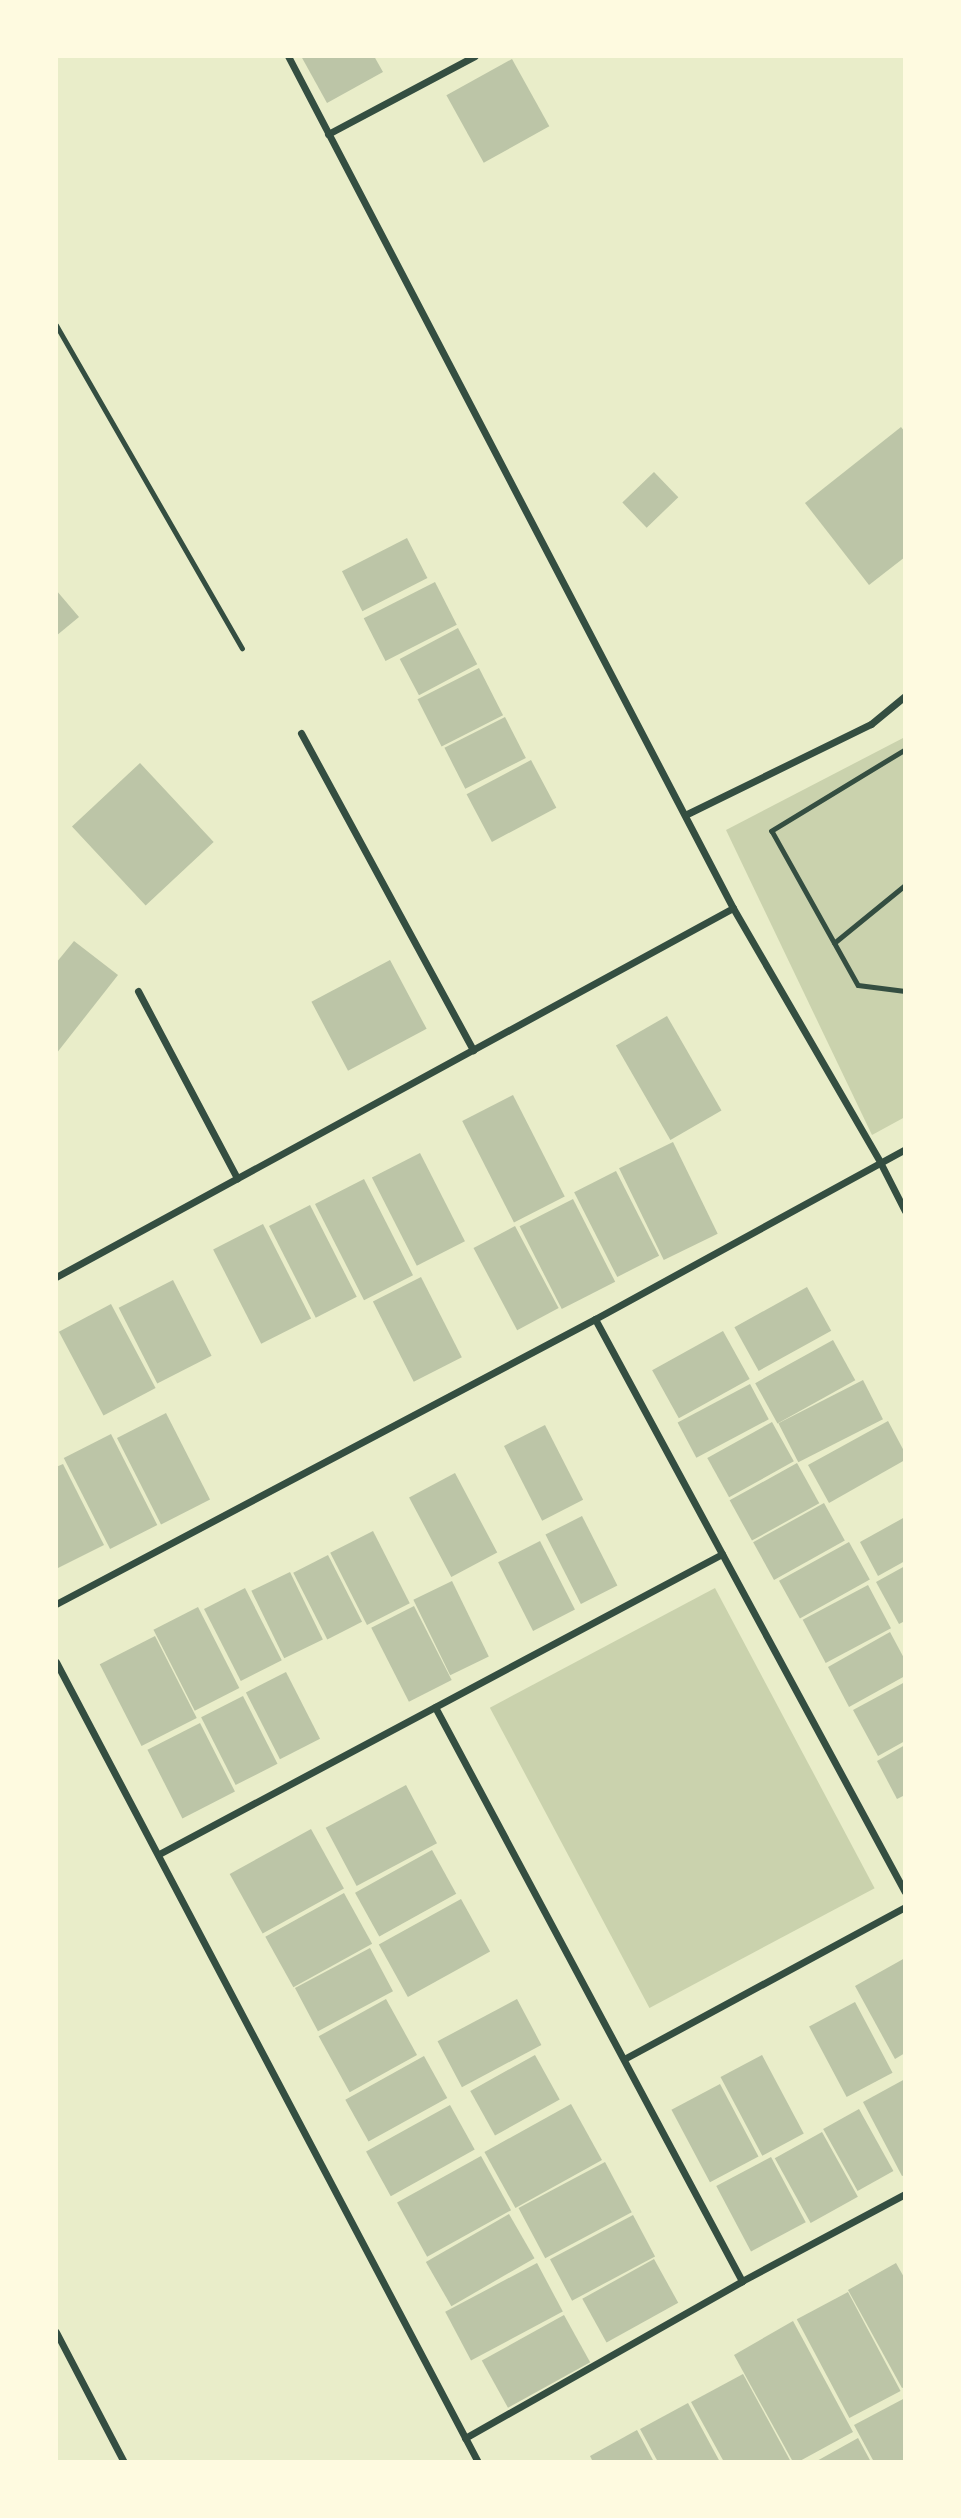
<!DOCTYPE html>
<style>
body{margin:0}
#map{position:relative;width:961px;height:2518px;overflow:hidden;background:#e9edc9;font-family:Commissioner,sans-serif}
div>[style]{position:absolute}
.green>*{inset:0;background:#cad2ad;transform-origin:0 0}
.building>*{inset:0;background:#bcc5a7;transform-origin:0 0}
.path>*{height:4.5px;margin:-2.25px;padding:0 2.25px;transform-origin:2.25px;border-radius:2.25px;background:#344e41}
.service>*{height:5px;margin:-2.5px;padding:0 2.5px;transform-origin:2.5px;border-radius:2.5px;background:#344e41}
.minor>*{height:7px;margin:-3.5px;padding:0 3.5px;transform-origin:3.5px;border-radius:3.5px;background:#344e41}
span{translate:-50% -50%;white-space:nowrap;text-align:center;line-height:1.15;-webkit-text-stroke:5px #fefae0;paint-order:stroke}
.frame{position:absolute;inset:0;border:58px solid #fefae0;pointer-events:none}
</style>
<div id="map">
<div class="green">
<i style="clip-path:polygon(905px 737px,905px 1117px,872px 1135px,726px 830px)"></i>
<i style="left:715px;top:1588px;width:340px;height:255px;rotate:62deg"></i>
</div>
<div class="building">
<i style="clip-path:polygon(301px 56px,374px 56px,383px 72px,327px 103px)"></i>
<i style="left:512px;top:59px;width:77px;height:75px;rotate:61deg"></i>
<i style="clip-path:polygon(901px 427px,905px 432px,905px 557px,869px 585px,805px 503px)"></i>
<i style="left:654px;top:472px;width:35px;height:44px;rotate:46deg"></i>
<i style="left:407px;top:538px;width:45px;height:73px;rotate:63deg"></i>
<i style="left:435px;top:582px;width:48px;height:80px;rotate:63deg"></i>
<i style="clip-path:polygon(56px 590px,79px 617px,56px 636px)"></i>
<i style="left:458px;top:628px;width:41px;height:66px;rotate:62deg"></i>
<i style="left:479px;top:668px;width:53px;height:69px;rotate:63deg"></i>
<i style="left:505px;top:717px;width:46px;height:68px;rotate:63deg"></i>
<i style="left:531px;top:760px;width:54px;height:73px;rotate:62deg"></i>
<i style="left:140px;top:763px;width:108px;height:93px;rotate:47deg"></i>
<i style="clip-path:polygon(74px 941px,118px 975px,56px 1054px,56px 963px)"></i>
<i style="left:390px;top:960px;width:78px;height:89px;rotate:62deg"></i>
<i style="left:667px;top:1016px;width:109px;height:59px;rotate:60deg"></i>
<i style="left:513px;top:1095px;width:114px;height:57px;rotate:63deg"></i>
<i style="left:673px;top:1142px;width:102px;height:60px;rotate:64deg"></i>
<i style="left:420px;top:1153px;width:99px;height:54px;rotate:63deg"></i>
<i style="left:616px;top:1171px;width:95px;height:47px;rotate:63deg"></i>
<i style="left:364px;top:1179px;width:108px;height:55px;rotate:63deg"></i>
<i style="left:573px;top:1199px;width:93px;height:60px;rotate:63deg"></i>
<i style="left:310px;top:1205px;width:103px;height:46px;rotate:63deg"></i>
<i style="left:263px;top:1224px;width:106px;height:56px;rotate:63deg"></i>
<i style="left:515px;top:1226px;width:93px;height:47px;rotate:62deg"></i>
<i style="left:421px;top:1277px;width:90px;height:54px;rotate:63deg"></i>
<i style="left:173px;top:1280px;width:85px;height:61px;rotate:63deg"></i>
<i style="left:807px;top:1287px;width:50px;height:83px;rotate:61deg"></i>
<i style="left:111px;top:1304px;width:95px;height:59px;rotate:62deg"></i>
<i style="left:723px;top:1331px;width:55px;height:81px;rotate:61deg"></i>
<i style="left:833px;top:1340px;width:46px;height:89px;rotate:61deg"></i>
<i style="left:863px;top:1380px;width:44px;height:95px;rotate:63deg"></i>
<i style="left:750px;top:1384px;width:40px;height:82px;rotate:62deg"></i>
<i style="left:166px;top:1413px;width:97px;height:55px;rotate:63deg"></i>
<i style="clip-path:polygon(888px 1421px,905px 1453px,905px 1460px,829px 1503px,808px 1465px)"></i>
<i style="left:772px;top:1422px;width:45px;height:74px;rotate:61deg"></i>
<i style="left:545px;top:1425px;width:84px;height:46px;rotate:63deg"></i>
<i style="left:111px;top:1434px;width:102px;height:53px;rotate:63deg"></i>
<i style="left:797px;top:1463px;width:46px;height:77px;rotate:61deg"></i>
<i style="clip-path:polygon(63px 1464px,104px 1545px,56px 1569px,56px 1467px)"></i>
<i style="left:455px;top:1473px;width:90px;height:52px;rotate:62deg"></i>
<i style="left:824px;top:1503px;width:43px;height:81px;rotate:61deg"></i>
<i style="left:582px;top:1516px;width:78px;height:41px;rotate:63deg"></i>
<i style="clip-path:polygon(905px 1517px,905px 1561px,878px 1576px,860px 1542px)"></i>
<i style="left:373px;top:1531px;width:81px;height:48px;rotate:63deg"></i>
<i style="left:540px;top:1541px;width:77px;height:47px;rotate:63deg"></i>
<i style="left:849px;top:1542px;width:43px;height:80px;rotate:61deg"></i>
<i style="left:328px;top:1555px;width:75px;height:39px;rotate:63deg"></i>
<i style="clip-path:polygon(905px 1566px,905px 1621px,899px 1624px,876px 1582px)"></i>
<i style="left:290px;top:1572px;width:75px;height:43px;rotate:64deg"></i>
<i style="left:452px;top:1581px;width:84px;height:43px;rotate:64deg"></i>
<i style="left:868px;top:1585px;width:49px;height:74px;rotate:62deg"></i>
<i style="left:245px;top:1588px;width:81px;height:46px;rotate:63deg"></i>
<i style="left:414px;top:1606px;width:83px;height:48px;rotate:63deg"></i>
<i style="left:198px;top:1607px;width:91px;height:50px;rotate:63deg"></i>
<i style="clip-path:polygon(890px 1632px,905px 1660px,905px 1676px,849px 1707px,828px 1667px)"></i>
<i style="left:155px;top:1636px;width:92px;height:62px;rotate:63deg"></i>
<i style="left:286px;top:1672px;width:75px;height:45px;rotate:63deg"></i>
<i style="clip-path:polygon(905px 1682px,905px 1741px,878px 1756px,853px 1710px)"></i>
<i style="left:243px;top:1696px;width:76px;height:47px;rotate:63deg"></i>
<i style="left:200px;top:1723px;width:77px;height:59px;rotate:63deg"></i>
<i style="clip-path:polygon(905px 1745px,905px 1795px,897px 1799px,877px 1761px)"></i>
<i style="left:406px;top:1785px;width:66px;height:91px;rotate:62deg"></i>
<i style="left:311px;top:1829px;width:68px;height:93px;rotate:61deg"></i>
<i style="left:432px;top:1850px;width:50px;height:88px;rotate:61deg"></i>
<i style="left:344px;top:1893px;width:58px;height:90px;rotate:61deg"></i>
<i style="left:461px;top:1899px;width:60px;height:94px;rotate:61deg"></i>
<i style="left:370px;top:1948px;width:49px;height:85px;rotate:62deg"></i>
<i style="clip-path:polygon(905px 1958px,905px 2053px,895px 2059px,855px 1986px)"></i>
<i style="left:386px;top:1999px;width:64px;height:77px;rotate:61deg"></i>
<i style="left:517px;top:1999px;width:52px;height:90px;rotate:62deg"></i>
<i style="left:855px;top:2002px;width:80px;height:52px;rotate:62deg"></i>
<i style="left:535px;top:2055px;width:51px;height:74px;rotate:61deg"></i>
<i style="left:762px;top:2055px;width:89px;height:47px;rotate:62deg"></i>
<i style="left:424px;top:2056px;width:48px;height:90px;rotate:61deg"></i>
<i style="clip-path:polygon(905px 2079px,905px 2175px,902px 2176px,863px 2102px)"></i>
<i style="left:720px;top:2084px;width:82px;height:55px;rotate:62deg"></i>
<i style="left:571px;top:2104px;width:64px;height:99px;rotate:61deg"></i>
<i style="left:450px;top:2105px;width:51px;height:96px;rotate:61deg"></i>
<i style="left:859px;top:2109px;width:71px;height:41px;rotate:61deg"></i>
<i style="left:822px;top:2132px;width:74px;height:54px;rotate:61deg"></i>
<i style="left:481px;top:2156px;width:62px;height:96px;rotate:61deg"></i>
<i style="left:771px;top:2157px;width:74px;height:62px;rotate:62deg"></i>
<i style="left:605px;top:2162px;width:57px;height:98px;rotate:62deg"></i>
<i style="left:509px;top:2214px;width:51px;height:96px;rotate:60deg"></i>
<i style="left:633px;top:2215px;width:47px;height:94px;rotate:62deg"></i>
<i style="left:654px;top:2259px;width:50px;height:82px;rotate:61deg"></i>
<i style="left:537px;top:2263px;width:55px;height:104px;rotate:62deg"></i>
<i style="clip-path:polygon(896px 2263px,905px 2279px,905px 2387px,902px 2388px,848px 2290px)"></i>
<i style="left:848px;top:2292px;width:112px;height:58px;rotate:62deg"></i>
<i style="left:564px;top:2315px;width:54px;height:94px;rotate:61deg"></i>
<i style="clip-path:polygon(793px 2321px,853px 2432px,798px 2462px,793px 2462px,734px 2355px)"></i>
<i style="clip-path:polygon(743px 2374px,791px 2462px,724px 2462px,691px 2402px)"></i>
<i style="clip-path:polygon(905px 2398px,905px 2462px,874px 2462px,854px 2425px)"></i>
<i style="clip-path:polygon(688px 2403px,720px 2462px,658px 2462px,640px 2429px)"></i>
<i style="clip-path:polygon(637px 2430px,654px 2462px,593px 2462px,590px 2456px)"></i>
<i style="clip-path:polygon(858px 2438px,871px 2462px,815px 2462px)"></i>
</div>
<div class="path">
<i style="left:905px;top:750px;width:156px;rotate:148.7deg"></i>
<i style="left:772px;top:831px;width:176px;rotate:60.8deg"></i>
<i style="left:858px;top:985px;width:47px;rotate:7.3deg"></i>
<i style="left:834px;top:943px;width:92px;rotate:-39.2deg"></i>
</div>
<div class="service">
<i style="left:56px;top:325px;width:373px;rotate:60.1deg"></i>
</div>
<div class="minor">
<i style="left:288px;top:56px;width:961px;rotate:62.42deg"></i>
<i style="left:733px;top:908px;width:293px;rotate:59.9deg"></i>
<i style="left:880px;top:1162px;width:55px;rotate:63deg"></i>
<i style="left:328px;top:134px;width:166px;rotate:-28deg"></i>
<i style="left:301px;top:733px;width:361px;rotate:61.5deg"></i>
<i style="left:687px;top:814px;width:205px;rotate:-26.1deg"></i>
<i style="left:871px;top:724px;width:44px;rotate:-39.5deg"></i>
<i style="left:138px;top:991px;width:212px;rotate:62.1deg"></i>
<i style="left:56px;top:1277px;width:771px;rotate:-28.59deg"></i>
<i style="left:595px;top:1319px;width:651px;rotate:61.59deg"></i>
<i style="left:56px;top:1604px;width:610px;rotate:-27.87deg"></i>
<i style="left:595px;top:1319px;width:354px;rotate:-28.7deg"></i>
<i style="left:56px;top:1662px;width:904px;rotate:62.19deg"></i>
<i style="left:435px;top:1707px;width:651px;rotate:61.86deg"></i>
<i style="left:159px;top:1854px;width:638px;rotate:-28.05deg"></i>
<i style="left:624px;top:2059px;width:319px;rotate:-28.4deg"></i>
<i style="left:56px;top:2332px;width:147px;rotate:62.4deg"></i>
<i style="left:465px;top:2438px;width:318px;rotate:-29.5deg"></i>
<i style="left:742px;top:2281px;width:185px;rotate:-28.1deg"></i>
</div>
<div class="frame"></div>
</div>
